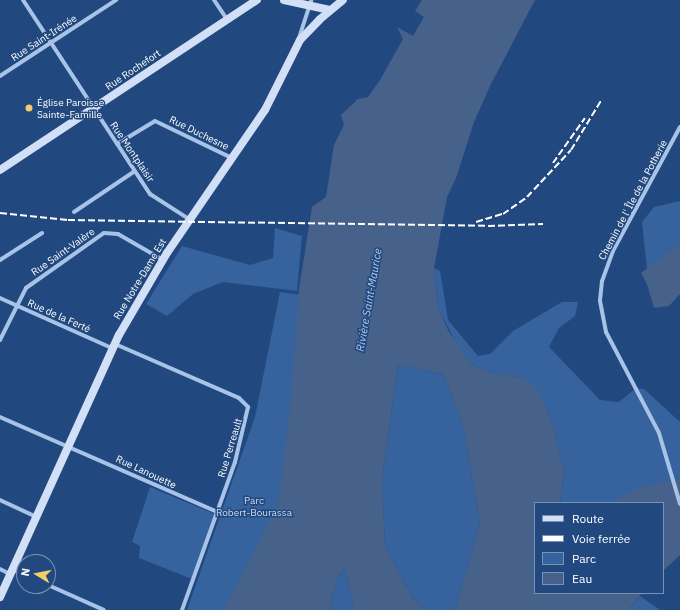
<!DOCTYPE html>
<meta charset="utf-8">
<style>
body{margin:0}
#map{position:relative;width:680px;height:610px;overflow:hidden;background:#22497f;font-family:"IBM Plex Sans",sans-serif}
div>[style]{position:absolute}
.green>*{inset:0;background:#36629d}
.water>*{inset:0;background:#46628a}
.street>*{height:4px;margin:-2px;padding:0 2px;transform-origin:2px;border-radius:2px;background:#a7c3e7}
.secondary>*{height:8px;margin:-4px;padding:0 4px;transform-origin:4px;border-radius:4px;background:#d1e0f6}
.rail>*{height:2px;margin-top:-1px;transform-origin:0;background:repeating-linear-gradient(90deg,#fff 0 7px,transparent 0 10px)}
.dots>*{width:11px;height:11px;translate:-50% -50%;box-sizing:border-box;border:2px solid #22497f;border-radius:50%}
span{translate:-50% -50%;white-space:nowrap;text-align:center;line-height:1.15;-webkit-text-stroke:3px #22497f;paint-order:stroke}
.street-label{font-size:10px;color:#fff}
.poi-label{font-size:10px;color:#fff}
.left{translate:0 -50%;text-align:left}
.park-label{font-size:10px;color:#cbddf5}
.water-label{font-size:11px;color:#b2cdee;font-style:italic}
.legend{position:absolute;left:534px;top:502px;width:130px;height:92px;box-sizing:border-box;background:#22497f;border:1px solid #7a92b2;margin:0;padding:5px 7px;list-style:none;font-size:12px;color:#fff}
.legend li{display:flex;align-items:center;gap:8px;height:20px}
.legend b{width:20px;border:1px solid #7a92b2}
.north{position:absolute;left:16px;top:554px;width:40px;height:40px;box-sizing:border-box;background:#22497f;border:1px solid #7a92b2;border-radius:50%;rotate:280deg;font-size:11px;font-weight:700;line-height:16px;text-align:center;color:#fff}
.north::after{content:'';display:block;margin:auto;width:14px;height:18px;background:#f3cd69;clip-path:polygon(50% 0,100% 100%,50% 72%,0 100%)}
</style>
<div id="map">
<div class="green">
<i style="clip-path:polygon(680px 201px,680px 243px,647px 269px,642px 222px,654px 207px)"></i>
<i style="clip-path:polygon(275px 228px,302px 236px,297px 291px,223px 282px,193px 294px,167px 316px,146px 304px,182px 246px,250px 265px,273px 258px)"></i>
<i style="clip-path:polygon(434px 268px,440px 271px,448px 320px,478px 356px,490px 354px,513px 331px,562px 302px,578px 302px,575px 316px,559px 328px,549px 347px,600px 400px,619px 402px,636px 388px,644px 389px,680px 422px,680px 479px,611px 503px,560px 503px,564px 470px,553px 425px,544px 402px,522px 377px,492px 373px,471px 364px,463px 356px,438px 308px)"></i>
<i style="clip-path:polygon(280px 292px,303px 295px,281px 513px,234px 610px,187px 610px,255px 417px)"></i>
<i style="clip-path:polygon(398px 365px,443px 374px,463px 425px,480px 523px,455px 610px,424px 610px,412px 597px,385px 545px,382px 480px)"></i>
<i style="clip-path:polygon(150px 487px,217px 515px,192px 579px,139px 558px,140px 546px,132px 542px)"></i>
<i style="clip-path:polygon(345px 568px,354px 610px,329px 610px,337px 577px)"></i>
<i style="clip-path:polygon(640px 596px,660px 610px,628px 610px)"></i>
</div>
<div class="water">
<i style="clip-path:polygon(422px 0,535px 0,490px 86px,474px 122px,456px 178px,447px 197px,434px 268px,438px 308px,448px 330px,471px 364px,492px 373px,522px 377px,534px 386px,544px 402px,553px 425px,564px 470px,560px 503px,535px 503px,535px 593px,642px 593px,628px 610px,455px 610px,480px 523px,463px 425px,443px 374px,398px 365px,382px 480px,385px 545px,412px 597px,424px 610px,354px 610px,345px 568px,337px 577px,329px 610px,224px 610px,271px 518px,277px 513px,291px 398px,299px 289px,312px 207px,326px 197px,334px 145px,344px 125px,341px 115px,358px 99px,368px 97px,380px 80px,403px 39px,397px 27px,413px 36px,424px 17px,415px 11px)"></i>
<i style="clip-path:polygon(680px 243px,680px 294px,669px 306px,654px 308px,647px 284px,641px 273px)"></i>
<i style="clip-path:polygon(680px 479px,680px 555px,663px 571px,663px 503px,611px 503px,636px 489px)"></i>
</div>
<div class="street">
<i style="left:23px;top:0;width:232px;rotate:56.8deg"></i>
<i style="left:150px;top:194px;width:46px;rotate:32.7deg"></i>
<i style="left:214px;top:0;width:23px;rotate:56deg"></i>
<i style="left:299px;top:38px;width:40px;rotate:-72deg"></i>
<i style="left:0;top:76px;width:139px;rotate:-33.2deg"></i>
<i style="left:680px;top:127px;width:141px;rotate:118.4deg"></i>
<i style="left:613px;top:251px;width:32px;rotate:110deg"></i>
<i style="left:602px;top:281px;width:20px;rotate:96deg"></i>
<i style="left:600px;top:301px;width:32px;rotate:79deg"></i>
<i style="left:606px;top:332px;width:114px;rotate:62.3deg"></i>
<i style="left:659px;top:433px;width:74px;rotate:73.5deg"></i>
<i style="left:117px;top:144px;width:44px;rotate:-31.2deg"></i>
<i style="left:155px;top:121px;width:85px;rotate:25.7deg"></i>
<i style="left:74px;top:212px;width:73px;rotate:-33.9deg"></i>
<i style="left:0;top:260px;width:50px;rotate:-32.7deg"></i>
<i style="left:0;top:298px;width:123px;rotate:24.1deg"></i>
<i style="left:0;top:340px;width:58px;rotate:-63.4deg"></i>
<i style="left:26px;top:288px;width:95px;rotate:-35.2deg"></i>
<i style="left:104px;top:233px;width:14px;rotate:4deg"></i>
<i style="left:118px;top:234px;width:52px;rotate:30deg"></i>
<i style="left:115px;top:344px;width:135px;rotate:23.5deg"></i>
<i style="left:239px;top:398px;width:13px;rotate:45deg"></i>
<i style="left:248px;top:407px;width:57px;rotate:103.3deg"></i>
<i style="left:235px;top:462px;width:157px;rotate:109.7deg"></i>
<i style="left:0;top:417px;width:237px;rotate:23.6deg"></i>
<i style="left:0;top:500px;width:40px;rotate:25deg"></i>
<i style="left:0;top:569px;width:11px;rotate:27deg"></i>
<i style="left:12px;top:569px;width:13px;rotate:23deg"></i>
<i style="left:48px;top:585px;width:61px;rotate:24.1deg"></i>
</div>
<div class="secondary">
<i style="left:284px;top:0;width:47px;rotate:12.3deg"></i>
<i style="left:0;top:170px;width:308px;rotate:-33.5deg"></i>
<i style="left:0;top:597px;width:288px;rotate:-65.6deg"></i>
<i style="left:119px;top:335px;width:95px;rotate:-59.7deg"></i>
<i style="left:167px;top:253px;width:173px;rotate:-55.6deg"></i>
<i style="left:265px;top:110px;width:78px;rotate:-63.4deg"></i>
<i style="left:300px;top:40px;width:28px;rotate:-46deg"></i>
<i style="left:319px;top:20px;width:31px;rotate:-40deg"></i>
</div>
<div class="rail">
<i style="left:553px;top:163px;width:55px;rotate:-54.6deg"></i>
<i style="left:0;top:213px;width:68px;rotate:5.9deg"></i>
<i style="left:68px;top:220px;width:420px;rotate:0.8deg"></i>
<i style="left:488px;top:226px;width:55px;rotate:-2.1deg"></i>
<i style="left:476px;top:222px;width:28px;rotate:-17deg"></i>
<i style="left:503px;top:214px;width:29px;rotate:-35deg"></i>
<i style="left:527px;top:197px;width:64px;rotate:-46.9deg"></i>
<i style="left:571px;top:150px;width:60px;rotate:-58.7deg"></i>
</div>
<div class="dots">
<i style="left:29px;top:108px;background:#f3cd69"></i>
</div>
<div class="street-label">
<span style="left:44px;top:38px;rotate:-33deg">Rue Saint-Irénée</span>
<span style="left:133px;top:70px;rotate:-34deg">Rue Rochefort</span>
<span style="left:199px;top:133px;rotate:26deg">Rue Duchesne</span>
<span style="left:132px;top:152px;rotate:56deg">Rue Montplaisir</span>
<span style="left:633px;top:200px;rotate:-62deg">Chemin de l' Île de la Potherie</span>
<span style="left:63px;top:252px;rotate:-35deg">Rue Saint-Valère</span>
<span style="left:140px;top:279px;rotate:-59deg">Rue Notre-Dame Est</span>
<span style="left:59px;top:316px;rotate:24deg">Rue de la Ferté</span>
<span style="left:230px;top:448px;rotate:-73deg">Rue Perreault</span>
<span style="left:146px;top:472px;rotate:25deg">Rue Lanouette</span>
</div>
<div class="poi-label">
<span class="left" style="left:37px;top:108px">Église Paroisse<br>Sainte-Famille</span>
</div>
<div class="park-label">
<span style="left:254px;top:506px">Parc<br>Robert-Bourassa</span>
</div>
<div class="water-label">
<span style="left:369px;top:300px;rotate:-80deg">Rivière Saint-Maurice</span>
</div>
<ul class="legend">
<li><b style="height:5px;background:#d1e0f6"></b>Route</li>
<li><b style="height:5px;background:#fff"></b>Voie ferrée</li>
<li><b style="height:11px;background:#36629d"></b>Parc</li>
<li><b style="height:11px;background:#46628a"></b>Eau</li>
</ul>
<div class="north">N</div>
</div>
